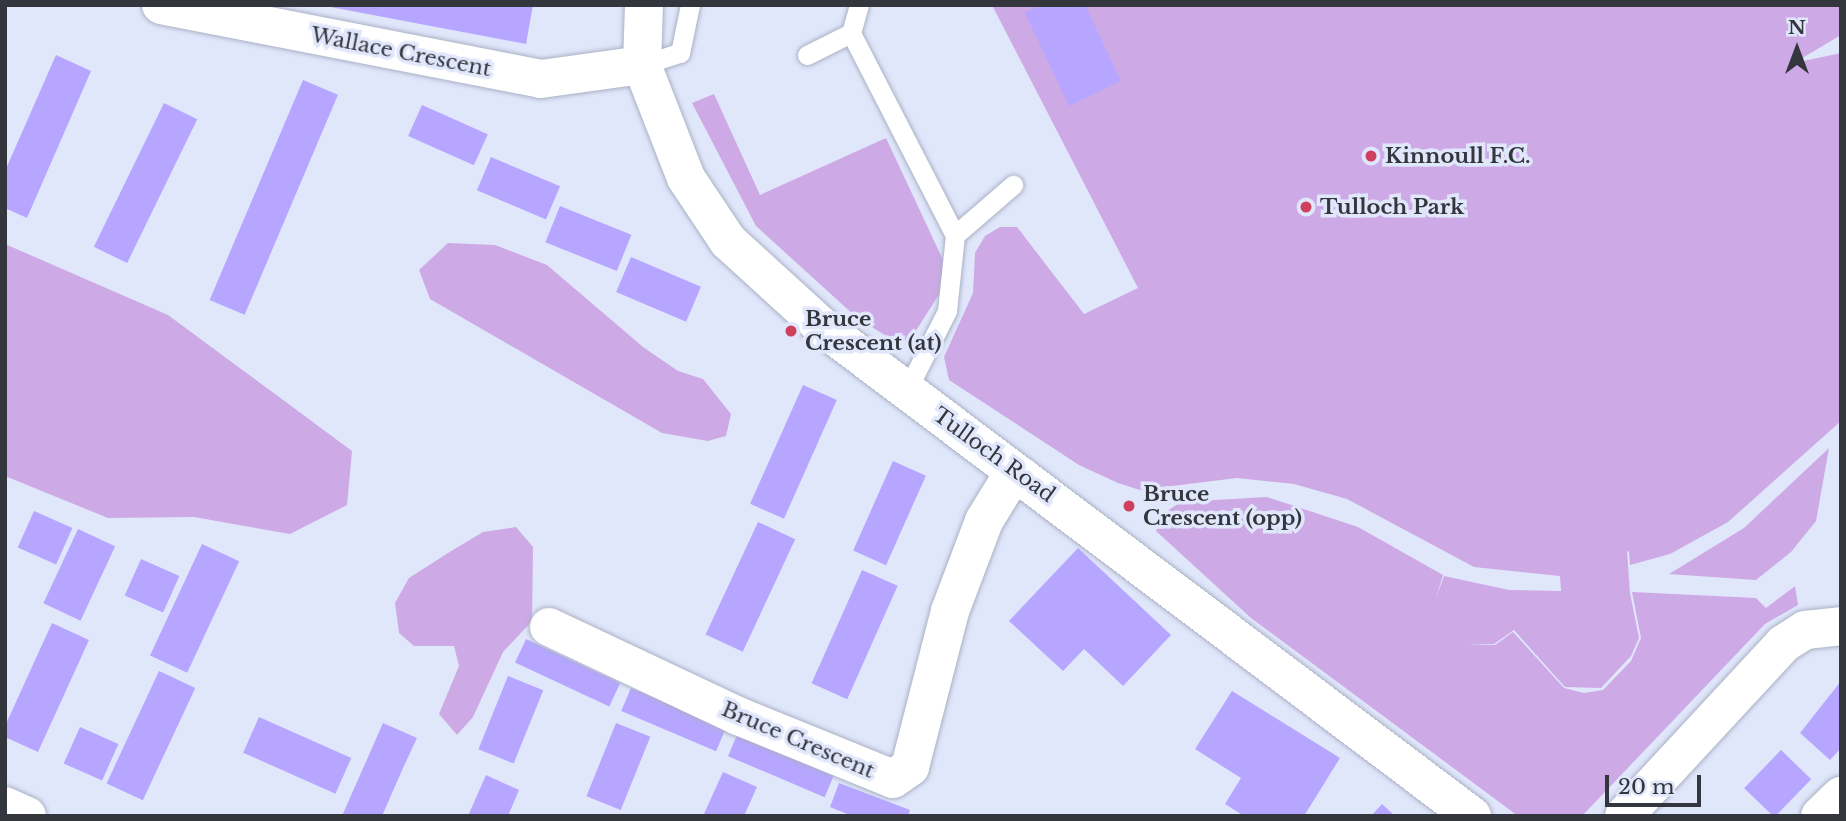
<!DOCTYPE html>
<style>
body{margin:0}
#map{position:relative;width:1846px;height:821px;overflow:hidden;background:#e0e7fb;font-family:"Libre Baskerville",serif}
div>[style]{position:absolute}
.green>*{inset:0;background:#cda9e6}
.building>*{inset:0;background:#b6a6ff;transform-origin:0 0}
.roads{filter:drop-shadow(0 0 2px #abb1c4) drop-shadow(0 0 2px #abb1c4)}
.service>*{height:19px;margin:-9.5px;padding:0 9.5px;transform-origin:9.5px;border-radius:9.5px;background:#fff}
.minor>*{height:38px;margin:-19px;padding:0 19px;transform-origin:19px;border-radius:19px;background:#fff}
.primary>*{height:38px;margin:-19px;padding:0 19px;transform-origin:19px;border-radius:19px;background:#fff}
.dots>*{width:19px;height:19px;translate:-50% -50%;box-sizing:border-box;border:4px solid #e0e7fb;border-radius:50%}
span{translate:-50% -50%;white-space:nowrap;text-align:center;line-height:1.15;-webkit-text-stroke:7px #e0e7fb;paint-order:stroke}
.street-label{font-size:21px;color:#34363e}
.poi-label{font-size:21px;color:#34363e;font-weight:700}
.left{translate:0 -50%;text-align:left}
.frame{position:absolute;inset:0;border:7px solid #34363e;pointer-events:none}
.north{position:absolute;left:1762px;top:14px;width:70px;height:70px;-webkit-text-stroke:5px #e0e7fb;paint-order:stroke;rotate:0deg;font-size:19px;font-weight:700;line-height:28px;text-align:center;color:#34363e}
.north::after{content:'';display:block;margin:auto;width:24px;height:32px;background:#34363e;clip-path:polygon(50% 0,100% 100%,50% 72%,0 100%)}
.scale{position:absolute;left:1605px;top:775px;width:96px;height:32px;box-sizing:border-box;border:4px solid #34363e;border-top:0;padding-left:9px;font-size:21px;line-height:24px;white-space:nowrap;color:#34363e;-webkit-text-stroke:5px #e0e7fb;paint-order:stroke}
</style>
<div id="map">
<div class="green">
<i style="clip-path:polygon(992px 5px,1841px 5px,1841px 35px,1794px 63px,1841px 53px,1841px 421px,1728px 522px,1670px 554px,1630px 565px,1629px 552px,1627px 551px,1630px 593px,1639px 638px,1631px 656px,1601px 688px,1565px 687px,1514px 630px,1494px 644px,1466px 644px,1495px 645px,1513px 632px,1564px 688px,1584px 693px,1603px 690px,1631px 661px,1641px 638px,1632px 592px,1756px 598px,1766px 608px,1795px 586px,1798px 605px,1765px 624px,1582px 816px,1518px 816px,1251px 618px,1156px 531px,1164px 513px,1181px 502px,1267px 497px,1358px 527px,1443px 575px,1436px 598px,1444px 576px,1509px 590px,1561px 591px,1560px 576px,1474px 567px,1347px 499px,1294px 484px,1237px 478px,1140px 490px,1118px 483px,1079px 465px,949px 380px,944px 357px,973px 293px,975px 253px,985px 236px,1000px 227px,1017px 227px,1084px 314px,1138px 288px)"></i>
<i style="clip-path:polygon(714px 94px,760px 195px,886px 138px,944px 262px,940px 293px,910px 340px,897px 343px,855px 316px,756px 226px,692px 103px)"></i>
<i style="clip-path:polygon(448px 243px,495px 245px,547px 265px,643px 347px,678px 371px,703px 379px,731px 414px,726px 436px,708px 441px,662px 433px,430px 299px,419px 270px)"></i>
<i style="clip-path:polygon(5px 244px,168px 315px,352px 451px,347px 505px,290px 534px,194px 517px,108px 518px,5px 476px)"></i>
<i style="clip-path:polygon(1829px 448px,1816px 521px,1791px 552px,1756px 580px,1669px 574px,1744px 528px)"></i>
<i style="clip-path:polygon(516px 527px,533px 547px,532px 621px,503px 652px,473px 717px,457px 735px,439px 714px,459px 666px,454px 646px,414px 646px,399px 633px,395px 603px,409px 578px,448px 553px,483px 532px)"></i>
</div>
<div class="building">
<i style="clip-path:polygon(320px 5px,533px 5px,526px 44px)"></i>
<i style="clip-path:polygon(1041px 5px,1085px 5px,1121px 81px,1069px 106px,1025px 13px)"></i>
<i style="clip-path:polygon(56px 55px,91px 71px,27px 218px,5px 208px,5px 171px)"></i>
<i style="left:303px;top:80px;width:38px;height:239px;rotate:23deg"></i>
<i style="left:164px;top:103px;width:37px;height:160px;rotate:26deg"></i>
<i style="left:422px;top:105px;width:72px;height:34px;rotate:24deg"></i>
<i style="left:491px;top:157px;width:75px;height:36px;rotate:23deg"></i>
<i style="left:560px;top:206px;width:77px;height:39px;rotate:22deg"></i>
<i style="left:631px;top:257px;width:76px;height:38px;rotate:23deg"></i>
<i style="left:803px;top:385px;width:37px;height:130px;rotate:24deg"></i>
<i style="left:893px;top:461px;width:36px;height:98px;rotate:24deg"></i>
<i style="left:34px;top:511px;width:42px;height:40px;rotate:24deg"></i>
<i style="left:758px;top:522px;width:41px;height:124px;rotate:25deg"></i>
<i style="left:78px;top:529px;width:41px;height:82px;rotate:25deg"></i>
<i style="left:202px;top:544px;width:41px;height:123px;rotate:25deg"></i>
<i style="clip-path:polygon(1078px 548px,1171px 635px,1123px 686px,1084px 649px,1063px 671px,1009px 621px)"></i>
<i style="left:141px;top:559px;width:42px;height:40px;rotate:24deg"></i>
<i style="left:862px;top:570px;width:39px;height:124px;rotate:24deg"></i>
<i style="clip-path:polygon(52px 623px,89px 640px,38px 752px,5px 737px,5px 726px)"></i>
<i style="left:526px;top:639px;width:104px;height:26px;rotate:25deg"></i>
<i style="left:159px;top:671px;width:40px;height:124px;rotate:25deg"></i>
<i style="left:508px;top:676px;width:38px;height:79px;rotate:22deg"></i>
<i style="clip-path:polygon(1841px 681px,1841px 748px,1830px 760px,1800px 733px)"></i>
<i style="left:631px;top:688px;width:103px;height:25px;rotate:23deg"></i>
<i style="clip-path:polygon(1232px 691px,1340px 758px,1304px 816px,1244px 816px,1225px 804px,1241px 778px,1195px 749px)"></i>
<i style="left:259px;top:717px;width:101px;height:39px;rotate:24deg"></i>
<i style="clip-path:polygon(383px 723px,417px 738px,403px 768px,382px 816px,342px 816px)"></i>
<i style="left:616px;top:723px;width:37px;height:79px;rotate:22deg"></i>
<i style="left:80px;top:727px;width:42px;height:40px;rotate:24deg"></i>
<i style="left:737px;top:735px;width:105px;height:23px;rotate:23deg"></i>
<i style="left:1781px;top:750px;width:42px;height:53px;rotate:44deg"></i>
<i style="clip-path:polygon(723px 772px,757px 787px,744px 816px,703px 816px)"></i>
<i style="clip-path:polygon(486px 775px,519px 790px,508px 816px,468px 816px)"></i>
<i style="clip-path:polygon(839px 783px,910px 810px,908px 816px,852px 816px,830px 807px)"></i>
<i style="clip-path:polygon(1382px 804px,1395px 816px,1371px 816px)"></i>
</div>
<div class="roads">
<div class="service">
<i style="left:859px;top:5px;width:29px;rotate:106deg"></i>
<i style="left:851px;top:33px;width:227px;rotate:62.8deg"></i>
<i style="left:955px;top:235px;width:76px;rotate:96deg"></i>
<i style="left:947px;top:311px;width:89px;rotate:116.9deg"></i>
<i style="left:807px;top:55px;width:49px;rotate:-26.6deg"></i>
<i style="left:642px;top:65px;width:40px;rotate:-18deg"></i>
<i style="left:680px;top:53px;width:49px;rotate:-78.2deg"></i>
<i style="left:955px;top:235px;width:77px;rotate:-40.8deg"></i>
</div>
<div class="minor">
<i style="left:161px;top:5px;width:387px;rotate:11deg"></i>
<i style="left:541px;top:79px;width:102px;rotate:-7.9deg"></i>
<i style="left:644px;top:5px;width:60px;rotate:91.9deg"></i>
<i style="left:642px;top:65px;width:121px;rotate:68.7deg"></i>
<i style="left:686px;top:178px;width:76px;rotate:56.3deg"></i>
<i style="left:728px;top:241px;width:126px;rotate:42.4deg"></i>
<i style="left:821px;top:326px;width:815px;rotate:36.97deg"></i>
<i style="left:549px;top:627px;width:209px;rotate:25.2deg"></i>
<i style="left:738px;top:716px;width:167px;rotate:22.1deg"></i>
<i style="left:893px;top:779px;width:21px;rotate:-35deg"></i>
<i style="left:910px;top:767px;width:161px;rotate:-75.6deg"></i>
<i style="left:950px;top:611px;width:96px;rotate:-69.3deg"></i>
<i style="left:984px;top:521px;width:42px;rotate:-58.6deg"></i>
<i style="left:1006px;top:485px;width:18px;rotate:-27deg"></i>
<i style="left:1624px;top:816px;width:234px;rotate:-47.2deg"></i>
<i style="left:1783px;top:644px;width:26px;rotate:-32deg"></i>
<i style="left:1805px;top:630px;width:36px;rotate:-6deg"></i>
<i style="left:1820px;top:816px;width:29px;rotate:-44deg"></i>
</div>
<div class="primary">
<i style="left:5px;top:806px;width:24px;rotate:24deg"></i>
</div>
</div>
<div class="dots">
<i style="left:1371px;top:156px;background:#cf3f5e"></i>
<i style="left:1306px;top:207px;background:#cf3f5e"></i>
<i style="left:791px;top:331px;background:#cf3f5e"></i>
<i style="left:1129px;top:506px;background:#cf3f5e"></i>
</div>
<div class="street-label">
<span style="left:401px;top:52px;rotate:11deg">Wallace Crescent</span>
<span style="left:994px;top:455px;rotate:36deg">Tulloch Road</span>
<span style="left:798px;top:740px;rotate:23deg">Bruce Crescent</span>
</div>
<div class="poi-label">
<span class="left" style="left:1385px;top:156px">Kinnoull F.C.</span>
<span class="left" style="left:1320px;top:207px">Tulloch Park</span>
<span class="left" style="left:805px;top:331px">Bruce<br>Crescent (at)</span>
<span class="left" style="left:1143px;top:506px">Bruce<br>Crescent (opp)</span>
</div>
<div class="frame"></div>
<div class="north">N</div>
<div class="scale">20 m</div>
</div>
